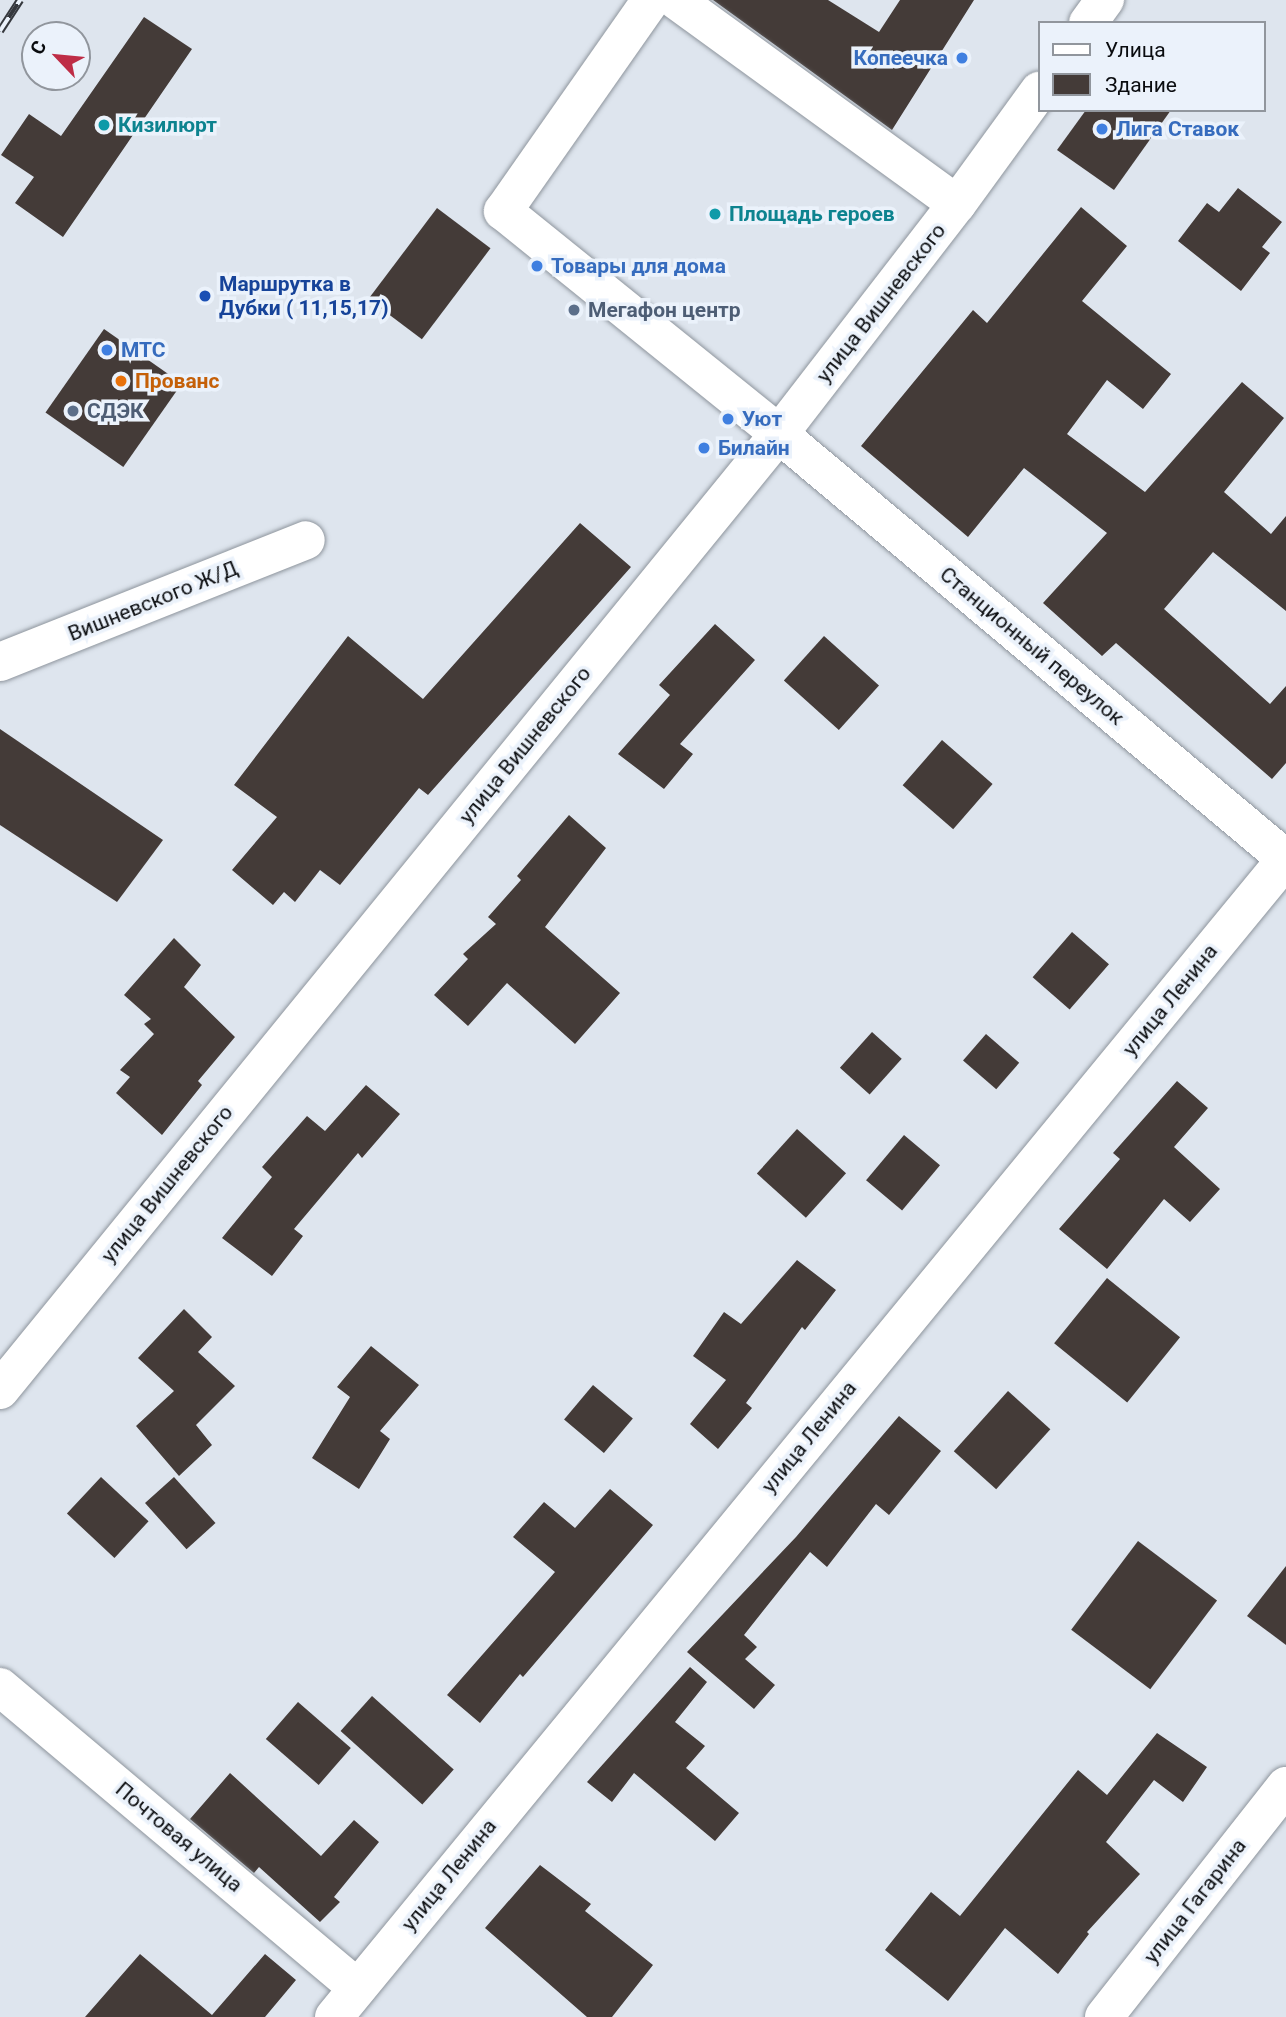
<!DOCTYPE html>
<meta charset="utf-8">
<style>
body{margin:0}
#map{position:relative;width:1286px;height:2017px;overflow:hidden;background:#dee5ee;font-family:Roboto,sans-serif}
div>[style]{position:absolute}
.building>*{inset:0;background:#443b38;transform-origin:0 0}
.roads{filter:drop-shadow(0 0 2px #8e959d) drop-shadow(0 0 2px #8e959d)}
.minor>*{height:38px;margin:-19px;padding:0 19px;transform-origin:19px;border-radius:19px;background:#fff}
.tertiary>*{height:38px;margin:-19px;padding:0 19px;transform-origin:19px;border-radius:19px;background:#fff}
.rail>*{height:8px;margin-top:-4px;transform-origin:0;background:repeating-linear-gradient(90deg,#ebf2fb 0 16px,#35383d 0 32px);box-sizing:border-box;border-block:2px solid #35383d}
.dots>*{width:19px;height:19px;translate:-50% -50%;box-sizing:border-box;border:4px solid #ebf2fb;border-radius:50%}
span{translate:-50% -50%;white-space:nowrap;text-align:center;line-height:1.15;-webkit-text-stroke:7px #ebf2fb;paint-order:stroke}
.shop-label{font-size:21px;color:#366cbe;font-weight:700}
.right{translate:-100% -50%;text-align:right}
.left{translate:0 -50%;text-align:left}
.culture-label{font-size:21px;color:#0d838f;font-weight:700}
.transit-label{font-size:21px;color:#164399;font-weight:700}
.street-label{font-size:21px;color:#0a0c0f}
.service-label{font-size:21px;color:#4e5e75;font-weight:700}
.food-label{font-size:21px;color:#c56008;font-weight:700}
.legend{position:absolute;left:1038px;top:21px;width:228px;height:91px;box-sizing:border-box;background:#ebf2fb;border:2px solid #91969d;margin:0;padding:9px 12px;list-style:none;font-size:21px;color:#0a0c0f}
.legend li{display:flex;align-items:center;gap:14px;height:35px}
.legend b{width:35px;border:2px solid #91969d}
.north{position:absolute;left:21px;top:21px;width:70px;height:70px;box-sizing:border-box;background:#ebf2fb;border:2px solid #91969d;border-radius:50%;rotate:296deg;font-size:19px;font-weight:700;line-height:28px;text-align:center;color:#0a0c0f}
.north::after{content:'';display:block;margin:auto;width:24px;height:32px;background:#be2d46;clip-path:polygon(50% 0,100% 100%,50% 72%,0 100%)}
</style>
<div id="map">
<div class="building">
<i style="clip-path:polygon(713px 0,828px 0,879px 32px,900px 0,974px 0,892px 130px)"></i>
<i style="clip-path:polygon(144px 17px,192px 49px,63px 237px,15px 203px,34px 177px,1px 155px,29px 114px,61px 136px)"></i>
<i style="clip-path:polygon(1086px 110px,1171px 110px,1114px 190px,1057px 150px)"></i>
<i style="clip-path:polygon(1238px 188px,1282px 222px,1262px 247px,1270px 253px,1241px 291px,1178px 241px,1207px 203px,1219px 212px)"></i>
<i style="clip-path:polygon(1081px 207px,1127px 246px,1082px 301px,1171px 374px,1143px 409px,1107px 380px,1067px 434px,1145px 492px,1242px 382px,1284px 418px,1224px 492px,1271px 534px,1286px 516px,1286px 611px,1213px 552px,1164px 609px,1270px 704px,1286px 686px,1286px 763px,1272px 779px,1116px 643px,1102px 656px,1043px 603px,1107px 533px,1024px 468px,968px 537px,861px 446px,973px 310px,987px 323px)"></i>
<i style="left:437px;top:208px;width:67px;height:114px;rotate:37deg"></i>
<i style="left:104px;top:329px;width:95px;height:102px;rotate:35deg"></i>
<i style="clip-path:polygon(580px 523px,631px 567px,428px 795px,419px 788px,340px 885px,320px 870px,295px 902px,284px 892px,273px 905px,232px 870px,277px 817px,234px 785px,348px 636px,423px 699px)"></i>
<i style="clip-path:polygon(715px 624px,755px 660px,680px 744px,693px 754px,664px 789px,618px 754px,670px 695px,659px 685px)"></i>
<i style="left:824px;top:636px;width:74px;height:60px;rotate:42deg"></i>
<i style="clip-path:polygon(0 729px,163px 840px,117px 902px,0 825px)"></i>
<i style="left:942px;top:740px;width:67px;height:60px;rotate:41deg"></i>
<i style="clip-path:polygon(569px 815px,606px 848px,545px 927px,620px 993px,575px 1044px,507px 983px,468px 1026px,434px 995px,468px 959px,463px 954px,496px 924px,488px 917px,521px 880px,517px 876px)"></i>
<i style="left:1072px;top:932px;width:49px;height:60px;rotate:41deg"></i>
<i style="clip-path:polygon(174px 938px,201px 965px,184px 987px,235px 1037px,198px 1081px,202px 1085px,162px 1135px,116px 1093px,130px 1077px,120px 1070px,154px 1034px,144px 1024px,151px 1019px,124px 995px)"></i>
<i style="left:872px;top:1032px;width:40px;height:48px;rotate:42deg"></i>
<i style="left:986px;top:1034px;width:44px;height:35px;rotate:41deg"></i>
<i style="clip-path:polygon(1177px 1081px,1208px 1108px,1174px 1147px,1220px 1189px,1190px 1222px,1164px 1199px,1107px 1269px,1059px 1229px,1120px 1159px,1113px 1153px)"></i>
<i style="clip-path:polygon(366px 1085px,400px 1114px,362px 1158px,358px 1153px,294px 1229px,303px 1236px,272px 1276px,222px 1238px,272px 1177px,262px 1167px,307px 1116px,325px 1131px)"></i>
<i style="left:797px;top:1129px;width:66px;height:60px;rotate:42deg"></i>
<i style="left:904px;top:1135px;width:47px;height:59px;rotate:40deg"></i>
<i style="clip-path:polygon(797px 1260px,836px 1290px,805px 1330px,802px 1327px,746px 1403px,752px 1408px,718px 1449px,690px 1424px,726px 1380px,693px 1356px,724px 1312px,741px 1324px)"></i>
<i style="left:1107px;top:1278px;width:94px;height:84px;rotate:39deg"></i>
<i style="clip-path:polygon(184px 1309px,212px 1337px,198px 1352px,235px 1386px,196px 1425px,212px 1445px,179px 1476px,136px 1426px,174px 1391px,138px 1358px)"></i>
<i style="clip-path:polygon(371px 1346px,419px 1385px,380px 1431px,390px 1439px,359px 1489px,312px 1458px,350px 1397px,337px 1387px)"></i>
<i style="left:593px;top:1385px;width:52px;height:45px;rotate:40deg"></i>
<i style="left:1008px;top:1391px;width:57px;height:81px;rotate:42deg"></i>
<i style="clip-path:polygon(899px 1416px,941px 1451px,889px 1515px,876px 1504px,827px 1567px,810px 1552px,744px 1635px,757px 1647px,745px 1659px,775px 1685px,754px 1709px,687px 1652px,796px 1537px)"></i>
<i style="left:101px;top:1477px;width:65px;height:50px;rotate:43deg"></i>
<i style="left:174px;top:1477px;width:62px;height:39px;rotate:48deg"></i>
<i style="clip-path:polygon(610px 1489px,653px 1525px,523px 1677px,520px 1674px,480px 1723px,447px 1695px,555px 1572px,513px 1537px,544px 1502px,575px 1528px)"></i>
<i style="left:1138px;top:1541px;width:99px;height:111px;rotate:37deg"></i>
<i style="clip-path:polygon(1286px 1566px,1286px 1645px,1247px 1616px)"></i>
<i style="clip-path:polygon(690px 1667px,707px 1682px,675px 1722px,705px 1746px,686px 1768px,739px 1813px,715px 1841px,634px 1773px,612px 1802px,587px 1782px)"></i>
<i style="left:372px;top:1696px;width:110px;height:47px;rotate:42deg"></i>
<i style="left:298px;top:1702px;width:70px;height:49px;rotate:41deg"></i>
<i style="clip-path:polygon(1157px 1733px,1207px 1767px,1183px 1802px,1154px 1780px,1106px 1842px,1140px 1874px,1087px 1932px,1089px 1934px,1058px 1974px,1005px 1928px,948px 2001px,885px 1950px,931px 1892px,960px 1916px,1078px 1770px,1107px 1795px)"></i>
<i style="clip-path:polygon(230px 1773px,321px 1856px,354px 1820px,379px 1842px,334px 1897px,340px 1902px,320px 1922px,259px 1867px,254px 1873px,190px 1819px)"></i>
<i style="clip-path:polygon(540px 1865px,591px 1904px,585px 1911px,653px 1965px,612px 2017px,587px 2017px,485px 1928px)"></i>
<i style="clip-path:polygon(140px 1954px,212px 2015px,265px 1954px,296px 1980px,265px 2017px,85px 2017px)"></i>
</div>
<div class="roads">
<div class="minor">
<i style="left:651px;top:0;width:258px;rotate:125deg"></i>
<i style="left:503px;top:211px;width:355px;rotate:38.9deg"></i>
<i style="left:676px;top:0;width:347px;rotate:36deg"></i>
<i style="left:1088px;top:23px;width:29px;rotate:-54deg"></i>
<i style="left:0;top:662px;width:329px;rotate:-21.7deg"></i>
<i style="left:0;top:1390px;width:1233px;rotate:-50.83deg"></i>
<i style="left:779px;top:434px;width:291px;rotate:-52.3deg"></i>
<i style="left:957px;top:204px;width:140px;rotate:-54deg"></i>
<i style="left:0;top:1687px;width:467px;rotate:40.1deg"></i>
<i style="left:1104px;top:2017px;width:294px;rotate:-51.8deg"></i>
</div>
<div class="tertiary">
<i style="left:334px;top:2017px;width:1499px;rotate:-50.58deg"></i>
<i style="left:1286px;top:859px;width:662px;rotate:-140.03deg"></i>
</div>
</div>
<div class="rail">
<i style="left:0;top:31px;width:37px;rotate:-57deg"></i>
</div>
<div class="dots">
<i style="left:962px;top:58px;background:#3f7fe0"></i>
<i style="left:104px;top:125px;background:#0f9aa8"></i>
<i style="left:1102px;top:129px;background:#3f7fe0"></i>
<i style="left:715px;top:214px;background:#0f9aa8"></i>
<i style="left:537px;top:266px;background:#3f7fe0"></i>
<i style="left:205px;top:296px;background:#1a4fb4"></i>
<i style="left:574px;top:310px;background:#5c6f8a"></i>
<i style="left:107px;top:350px;background:#3f7fe0"></i>
<i style="left:121px;top:381px;background:#e8710a"></i>
<i style="left:73px;top:411px;background:#5c6f8a"></i>
<i style="left:728px;top:419px;background:#3f7fe0"></i>
<i style="left:704px;top:448px;background:#3f7fe0"></i>
</div>
<div class="shop-label">
<span class="right" style="left:948px;top:58px">Копеечка</span>
<span class="left" style="left:1116px;top:129px">Лига Ставок</span>
<span class="left" style="left:551px;top:266px">Товары для дома</span>
<span class="left" style="left:121px;top:350px">МТС</span>
<span class="left" style="left:742px;top:419px">Уют</span>
<span class="left" style="left:718px;top:448px">Билайн</span>
</div>
<div class="culture-label">
<span class="left" style="left:118px;top:125px">Кизилюрт</span>
<span class="left" style="left:729px;top:214px">Площадь героев</span>
</div>
<div class="transit-label">
<span class="left" style="left:219px;top:296px">Маршрутка в<br>Дубки ( 11,15,17)</span>
</div>
<div class="street-label">
<span style="left:881px;top:303px;rotate:-52deg">улица Вишневского</span>
<span style="left:153px;top:601px;rotate:-22deg">Вишневского Ж/Д</span>
<span style="left:1032px;top:646px;rotate:40deg">Станционный переулок</span>
<span style="left:525px;top:745px;rotate:-51deg">улица Вишневского</span>
<span style="left:1170px;top:1000px;rotate:-51deg">улица Ленина</span>
<span style="left:167px;top:1184px;rotate:-51deg">улица Вишневского</span>
<span style="left:809px;top:1437px;rotate:-51deg">улица Ленина</span>
<span style="left:179px;top:1837px;rotate:40deg">Почтовая улица</span>
<span style="left:449px;top:1875px;rotate:-51deg">улица Ленина</span>
<span style="left:1195px;top:1901px;rotate:-52deg">улица Гагарина</span>
</div>
<div class="service-label">
<span class="left" style="left:588px;top:310px">Мегафон центр</span>
<span class="left" style="left:87px;top:411px">СДЭК</span>
</div>
<div class="food-label">
<span class="left" style="left:135px;top:381px">Прованс</span>
</div>
<ul class="legend">
<li><b style="height:9px;background:#fff"></b>Улица</li>
<li><b style="height:19px;background:#443b38"></b>Здание</li>
</ul>
<div class="north">С</div>
</div>
